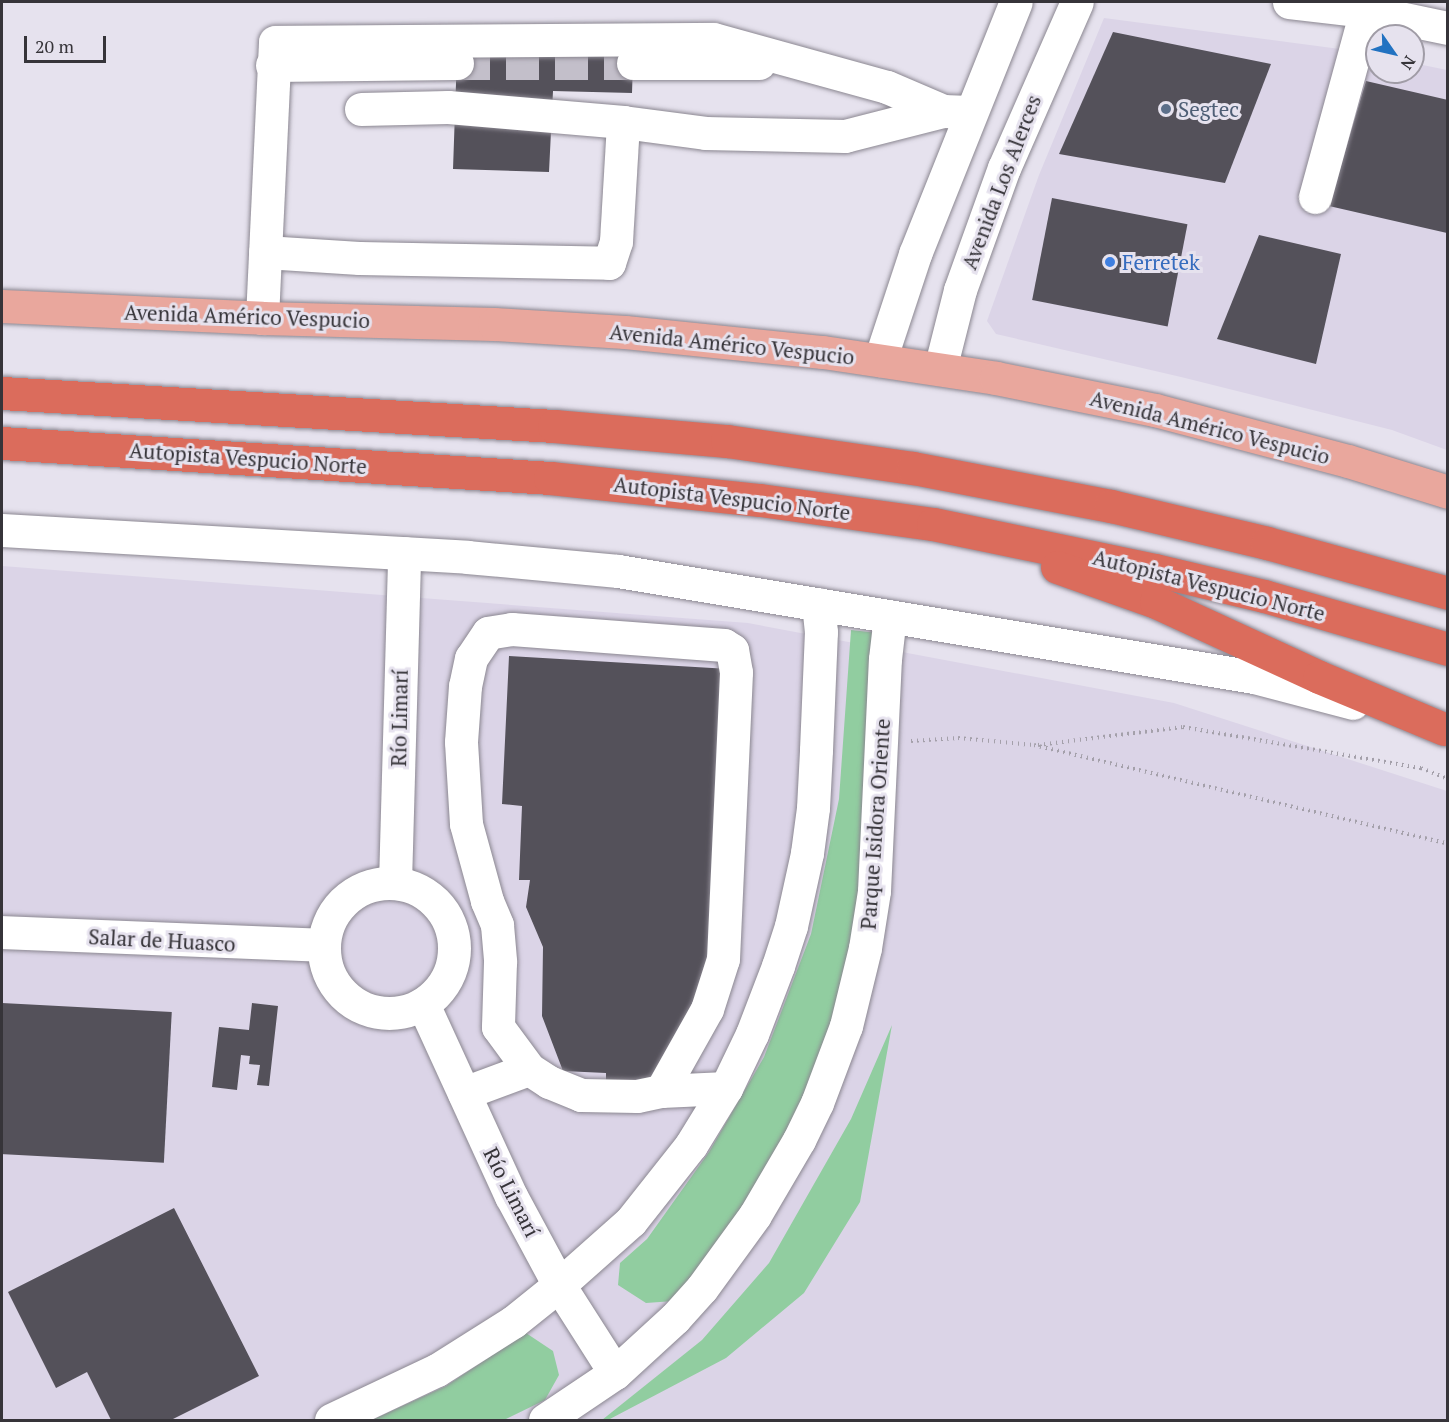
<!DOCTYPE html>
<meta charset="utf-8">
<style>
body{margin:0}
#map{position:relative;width:1449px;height:1422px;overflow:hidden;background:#e6e2ee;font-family:"PT Serif",serif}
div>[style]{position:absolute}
.built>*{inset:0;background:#dbd4e7}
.green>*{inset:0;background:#91cda0}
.building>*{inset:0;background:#54515a;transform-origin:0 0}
.minor-tunnel>*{height:33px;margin-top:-16.5px;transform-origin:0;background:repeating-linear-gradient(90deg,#c3bfca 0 33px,transparent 0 49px)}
.path>*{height:4px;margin-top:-2px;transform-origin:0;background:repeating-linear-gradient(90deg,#a4a0aa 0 1.5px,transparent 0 6px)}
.roads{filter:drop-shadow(0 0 2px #8b8791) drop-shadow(0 0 2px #8b8791)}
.minor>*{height:33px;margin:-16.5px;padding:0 16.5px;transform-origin:16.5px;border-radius:16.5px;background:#fff}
.minor>.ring{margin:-16.5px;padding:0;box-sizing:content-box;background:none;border:33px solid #fff;border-radius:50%}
.major>*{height:33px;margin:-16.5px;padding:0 16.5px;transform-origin:16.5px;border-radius:16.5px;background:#e9a79d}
.highway>*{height:33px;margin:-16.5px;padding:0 16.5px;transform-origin:16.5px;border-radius:16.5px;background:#db6c5c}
.dots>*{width:16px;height:16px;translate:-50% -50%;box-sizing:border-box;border:3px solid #e6e2ee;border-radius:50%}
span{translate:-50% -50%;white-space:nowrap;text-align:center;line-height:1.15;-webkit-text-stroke:6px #e6e2ee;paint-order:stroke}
.service-label{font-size:21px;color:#4e5e75}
.left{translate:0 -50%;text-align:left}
.street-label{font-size:21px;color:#363439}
.shop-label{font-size:21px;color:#366cbe}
.frame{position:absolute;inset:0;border:3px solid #363439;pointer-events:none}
.north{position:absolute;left:1365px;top:24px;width:60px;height:60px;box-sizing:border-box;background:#e6e2ee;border:2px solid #a09ca6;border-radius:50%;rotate:124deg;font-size:16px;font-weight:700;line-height:24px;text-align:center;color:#363439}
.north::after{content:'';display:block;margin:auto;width:21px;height:27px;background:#2272c1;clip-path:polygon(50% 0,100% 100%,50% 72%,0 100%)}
.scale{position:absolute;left:24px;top:36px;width:82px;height:27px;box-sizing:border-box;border:3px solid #363439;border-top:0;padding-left:8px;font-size:18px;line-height:21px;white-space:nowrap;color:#363439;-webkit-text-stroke:4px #e6e2ee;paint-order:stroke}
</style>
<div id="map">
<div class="built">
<i style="clip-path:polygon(1104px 18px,1355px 51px,1377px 56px,1377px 72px,1413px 72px,1413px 63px,1447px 70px,1447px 450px,1392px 430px,1181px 377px,996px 334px,987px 321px,1039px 175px)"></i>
<i style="clip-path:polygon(2px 566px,748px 623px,1174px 703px,1447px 791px,1447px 1420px,2px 1420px)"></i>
</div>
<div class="green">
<i style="clip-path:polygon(851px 630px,878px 633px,859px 909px,813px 1098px,756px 1203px,674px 1301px,646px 1303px,618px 1285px,620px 1263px,647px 1239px,709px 1152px,764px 1057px,811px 934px,839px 799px)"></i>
<i style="clip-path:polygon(892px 1025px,860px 1202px,804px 1293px,726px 1358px,608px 1420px,602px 1420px,702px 1340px,769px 1263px,851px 1119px)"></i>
<i style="clip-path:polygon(526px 1333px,553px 1351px,559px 1375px,545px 1400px,504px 1420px,372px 1420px,446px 1386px)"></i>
</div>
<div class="building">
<i style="clip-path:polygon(458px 26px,634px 32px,632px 93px,553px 91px,549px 172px,453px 169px)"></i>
<i style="clip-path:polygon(1113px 32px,1271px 64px,1225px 183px,1059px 154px)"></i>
<i style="clip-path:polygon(1366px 81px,1448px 100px,1447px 233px,1329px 206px)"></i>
<i style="left:1052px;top:198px;width:138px;height:104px;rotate:11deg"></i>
<i style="clip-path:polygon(1259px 235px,1341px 254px,1316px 364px,1217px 339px)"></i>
<i style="clip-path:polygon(509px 656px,729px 669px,709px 983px,663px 1086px,606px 1087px,606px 1073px,563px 1071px,542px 1016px,543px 947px,526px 907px,530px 880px,519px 880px,522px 806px,502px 804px)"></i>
<i style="left:2px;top:1003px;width:170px;height:151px;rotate:3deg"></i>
<i style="clip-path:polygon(252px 1003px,278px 1006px,269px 1086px,257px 1085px,260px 1065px,249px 1064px,250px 1056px,241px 1055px,237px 1090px,212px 1087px,219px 1027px,249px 1030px)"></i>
<i style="clip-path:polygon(174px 1208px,259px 1376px,171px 1420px,111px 1420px,87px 1372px,56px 1388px,8px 1292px)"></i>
</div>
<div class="minor-tunnel">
<i style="left:457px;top:63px;width:176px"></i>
</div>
<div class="path">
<i style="left:911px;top:741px;width:47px;rotate:-3.7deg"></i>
<i style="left:958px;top:738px;width:76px;rotate:5.3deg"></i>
<i style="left:1034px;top:745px;width:426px;rotate:13.4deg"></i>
<i style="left:1038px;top:745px;width:146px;rotate:-7.1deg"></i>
<i style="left:1183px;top:727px;width:242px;rotate:9.8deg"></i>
<i style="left:1421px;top:768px;width:29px;rotate:22deg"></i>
</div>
<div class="roads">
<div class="minor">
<i style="left:1289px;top:2px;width:78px;rotate:6.7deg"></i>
<i style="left:1366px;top:11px;width:84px;rotate:11.7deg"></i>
<i style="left:633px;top:63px;width:126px"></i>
<i style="left:272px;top:65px;width:185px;rotate:-0.6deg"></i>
<i style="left:361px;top:109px;width:87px;rotate:-1.3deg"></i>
<i style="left:448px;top:107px;width:176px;rotate:4.9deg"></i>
<i style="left:623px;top:122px;width:83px;rotate:7.6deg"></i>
<i style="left:705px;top:133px;width:140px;rotate:1.2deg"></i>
<i style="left:845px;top:136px;width:101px;rotate:-14.3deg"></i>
<i style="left:1315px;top:197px;width:193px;rotate:-74.7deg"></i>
<i style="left:265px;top:252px;width:94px;rotate:3.7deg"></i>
<i style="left:359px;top:258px;width:250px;rotate:1.1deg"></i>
<i style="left:609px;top:263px;width:23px;rotate:-72deg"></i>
<i style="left:616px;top:241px;width:119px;rotate:-86.6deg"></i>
<i style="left:262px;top:318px;width:276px;rotate:-87.3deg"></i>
<i style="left:275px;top:42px;width:438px;rotate:-0.4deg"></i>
<i style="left:713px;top:39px;width:180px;rotate:15.4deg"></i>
<i style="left:887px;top:87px;width:61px;rotate:23.2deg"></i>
<i style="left:943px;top:111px;width:27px;rotate:2deg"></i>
<i style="left:880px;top:360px;width:112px;rotate:-71.7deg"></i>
<i style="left:915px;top:254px;width:271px;rotate:-68.2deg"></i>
<i style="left:940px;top:369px;width:81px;rotate:-75.8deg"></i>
<i style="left:960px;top:290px;width:130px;rotate:-70.2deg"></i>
<i style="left:1004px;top:168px;width:181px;rotate:-66.3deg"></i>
<i style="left:2px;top:530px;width:466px;rotate:3.3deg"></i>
<i style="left:467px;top:557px;width:152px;rotate:5.3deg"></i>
<i style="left:618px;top:571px;width:645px;rotate:9.46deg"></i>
<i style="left:1254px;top:677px;width:102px;rotate:14.7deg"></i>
<i class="ring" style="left:324px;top:883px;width:97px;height:97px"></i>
<i style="left:395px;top:883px;width:330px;rotate:-88.4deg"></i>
<i style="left:2px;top:932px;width:321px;rotate:2.3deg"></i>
<i style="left:423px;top:1004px;width:211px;rotate:65.4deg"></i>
<i style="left:511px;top:1196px;width:101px;rotate:61.7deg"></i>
<i style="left:559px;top:1285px;width:104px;rotate:57.5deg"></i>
<i style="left:661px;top:1091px;width:94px;rotate:-60.7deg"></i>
<i style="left:707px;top:1009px;width:52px;rotate:-72.3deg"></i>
<i style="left:723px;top:959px;width:287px;rotate:-87.4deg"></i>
<i style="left:736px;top:672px;width:22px;rotate:-100deg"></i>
<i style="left:732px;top:650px;width:9px;rotate:-148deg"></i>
<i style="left:724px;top:645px;width:213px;rotate:-175.7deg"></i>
<i style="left:512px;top:629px;width:24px;rotate:171deg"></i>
<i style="left:488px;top:633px;width:30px;rotate:124deg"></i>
<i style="left:471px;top:658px;width:29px;rotate:102deg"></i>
<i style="left:465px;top:686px;width:56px;rotate:94.1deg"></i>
<i style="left:461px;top:742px;width:82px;rotate:86.5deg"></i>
<i style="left:466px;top:824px;width:80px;rotate:74.7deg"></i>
<i style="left:487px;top:901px;width:26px;rotate:67deg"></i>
<i style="left:497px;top:925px;width:37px;rotate:85deg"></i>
<i style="left:500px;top:962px;width:65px;rotate:91.8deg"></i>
<i style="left:498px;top:1027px;width:52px;rotate:53.6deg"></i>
<i style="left:529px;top:1069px;width:24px;rotate:33deg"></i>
<i style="left:549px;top:1082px;width:35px;rotate:22deg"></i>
<i style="left:581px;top:1095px;width:56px;rotate:1deg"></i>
<i style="left:637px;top:1096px;width:25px;rotate:-12deg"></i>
<i style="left:661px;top:1091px;width:65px;rotate:-2.6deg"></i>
<i style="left:464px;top:1093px;width:69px;rotate:-20.3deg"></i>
<i style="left:331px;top:1420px;width:117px;rotate:-25.3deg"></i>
<i style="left:437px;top:1370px;width:90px;rotate:-32.3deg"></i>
<i style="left:513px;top:1322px;width:59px;rotate:-38.8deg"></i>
<i style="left:559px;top:1285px;width:96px;rotate:-41.6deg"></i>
<i style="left:631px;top:1221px;width:97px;rotate:-51.7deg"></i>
<i style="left:691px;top:1145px;width:67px;rotate:-58.4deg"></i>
<i style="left:726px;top:1088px;width:60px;rotate:-64.3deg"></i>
<i style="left:752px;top:1034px;width:73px;rotate:-69.1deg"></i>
<i style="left:778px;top:966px;width:42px;rotate:-72deg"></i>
<i style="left:791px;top:926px;width:75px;rotate:-77.6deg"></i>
<i style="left:807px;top:853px;width:45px;rotate:-82.4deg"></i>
<i style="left:813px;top:808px;width:58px;rotate:-87deg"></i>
<i style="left:816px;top:750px;width:118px;rotate:-87.6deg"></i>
<i style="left:821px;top:632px;width:28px;rotate:-96deg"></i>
<i style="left:545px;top:1420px;width:84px;rotate:-33.9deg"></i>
<i style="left:615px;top:1373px;width:81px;rotate:-42.5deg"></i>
<i style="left:675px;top:1318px;width:40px;rotate:-48deg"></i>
<i style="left:702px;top:1288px;width:90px;rotate:-54deg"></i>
<i style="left:755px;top:1215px;width:87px;rotate:-59.6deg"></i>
<i style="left:799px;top:1140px;width:41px;rotate:-64.1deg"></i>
<i style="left:817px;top:1103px;width:82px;rotate:-69.4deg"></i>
<i style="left:846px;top:1026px;width:80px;rotate:-76.3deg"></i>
<i style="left:865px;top:948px;width:58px;rotate:-81deg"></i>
<i style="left:874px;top:891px;width:232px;rotate:-87.3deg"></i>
<i style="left:885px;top:659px;width:43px;rotate:-83.4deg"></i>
</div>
<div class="major">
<i style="left:2px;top:306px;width:260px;rotate:2.6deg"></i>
<i style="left:262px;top:318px;width:232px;rotate:1.5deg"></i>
<i style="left:494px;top:324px;width:131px;rotate:3.5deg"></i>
<i style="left:625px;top:332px;width:199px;rotate:5.8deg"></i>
<i style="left:823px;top:352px;width:175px;rotate:8.5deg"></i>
<i style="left:996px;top:378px;width:162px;rotate:11.4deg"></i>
<i style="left:1155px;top:410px;width:200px;rotate:14.8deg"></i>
<i style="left:1348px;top:461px;width:105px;rotate:17.2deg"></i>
</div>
<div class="highway">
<i style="left:2px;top:393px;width:553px;rotate:3.42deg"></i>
<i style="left:554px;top:426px;width:174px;rotate:5deg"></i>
<i style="left:727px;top:441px;width:188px;rotate:8.3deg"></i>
<i style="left:913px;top:468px;width:202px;rotate:10.9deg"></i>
<i style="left:1111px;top:506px;width:160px;rotate:13.3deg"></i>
<i style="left:1267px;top:543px;width:188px;rotate:15.4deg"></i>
<i style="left:2px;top:443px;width:549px;rotate:3.65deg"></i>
<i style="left:550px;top:478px;width:211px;rotate:6deg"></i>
<i style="left:760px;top:500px;width:175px;rotate:7.9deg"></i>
<i style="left:933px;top:524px;width:227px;rotate:11.7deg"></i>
<i style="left:1155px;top:570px;width:112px;rotate:13.4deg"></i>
<i style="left:1264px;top:596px;width:191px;rotate:16.1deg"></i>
<i style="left:1057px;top:567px;width:105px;rotate:19.5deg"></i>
<i style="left:1156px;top:602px;width:179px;rotate:24.7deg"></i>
<i style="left:1319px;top:677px;width:135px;rotate:22.6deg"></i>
</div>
</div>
<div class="dots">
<i style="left:1166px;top:109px;background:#5c6f8a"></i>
<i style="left:1110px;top:262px;background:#3f7fe0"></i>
</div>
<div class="service-label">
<span class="left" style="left:1178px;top:109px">Segtec</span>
</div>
<div class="street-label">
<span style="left:1001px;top:182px;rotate:-69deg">Avenida Los Alerces</span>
<span style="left:247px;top:316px;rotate:2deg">Avenida Américo Vespucio</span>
<span style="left:732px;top:344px;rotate:6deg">Avenida Américo Vespucio</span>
<span style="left:1210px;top:427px;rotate:14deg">Avenida Américo Vespucio</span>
<span style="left:248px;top:458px;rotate:4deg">Autopista Vespucio Norte</span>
<span style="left:732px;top:498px;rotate:7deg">Autopista Vespucio Norte</span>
<span style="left:1209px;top:585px;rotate:14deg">Autopista Vespucio Norte</span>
<span style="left:399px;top:718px;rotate:-89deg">Río Limarí</span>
<span style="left:875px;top:824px;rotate:-86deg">Parque Isidora Oriente</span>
<span style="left:162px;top:940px;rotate:3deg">Salar de Huasco</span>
<span style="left:512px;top:1192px;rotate:63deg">Río Limarí</span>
</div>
<div class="shop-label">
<span class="left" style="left:1122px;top:262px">Ferretek</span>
</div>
<div class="frame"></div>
<div class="north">N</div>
<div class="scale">20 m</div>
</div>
